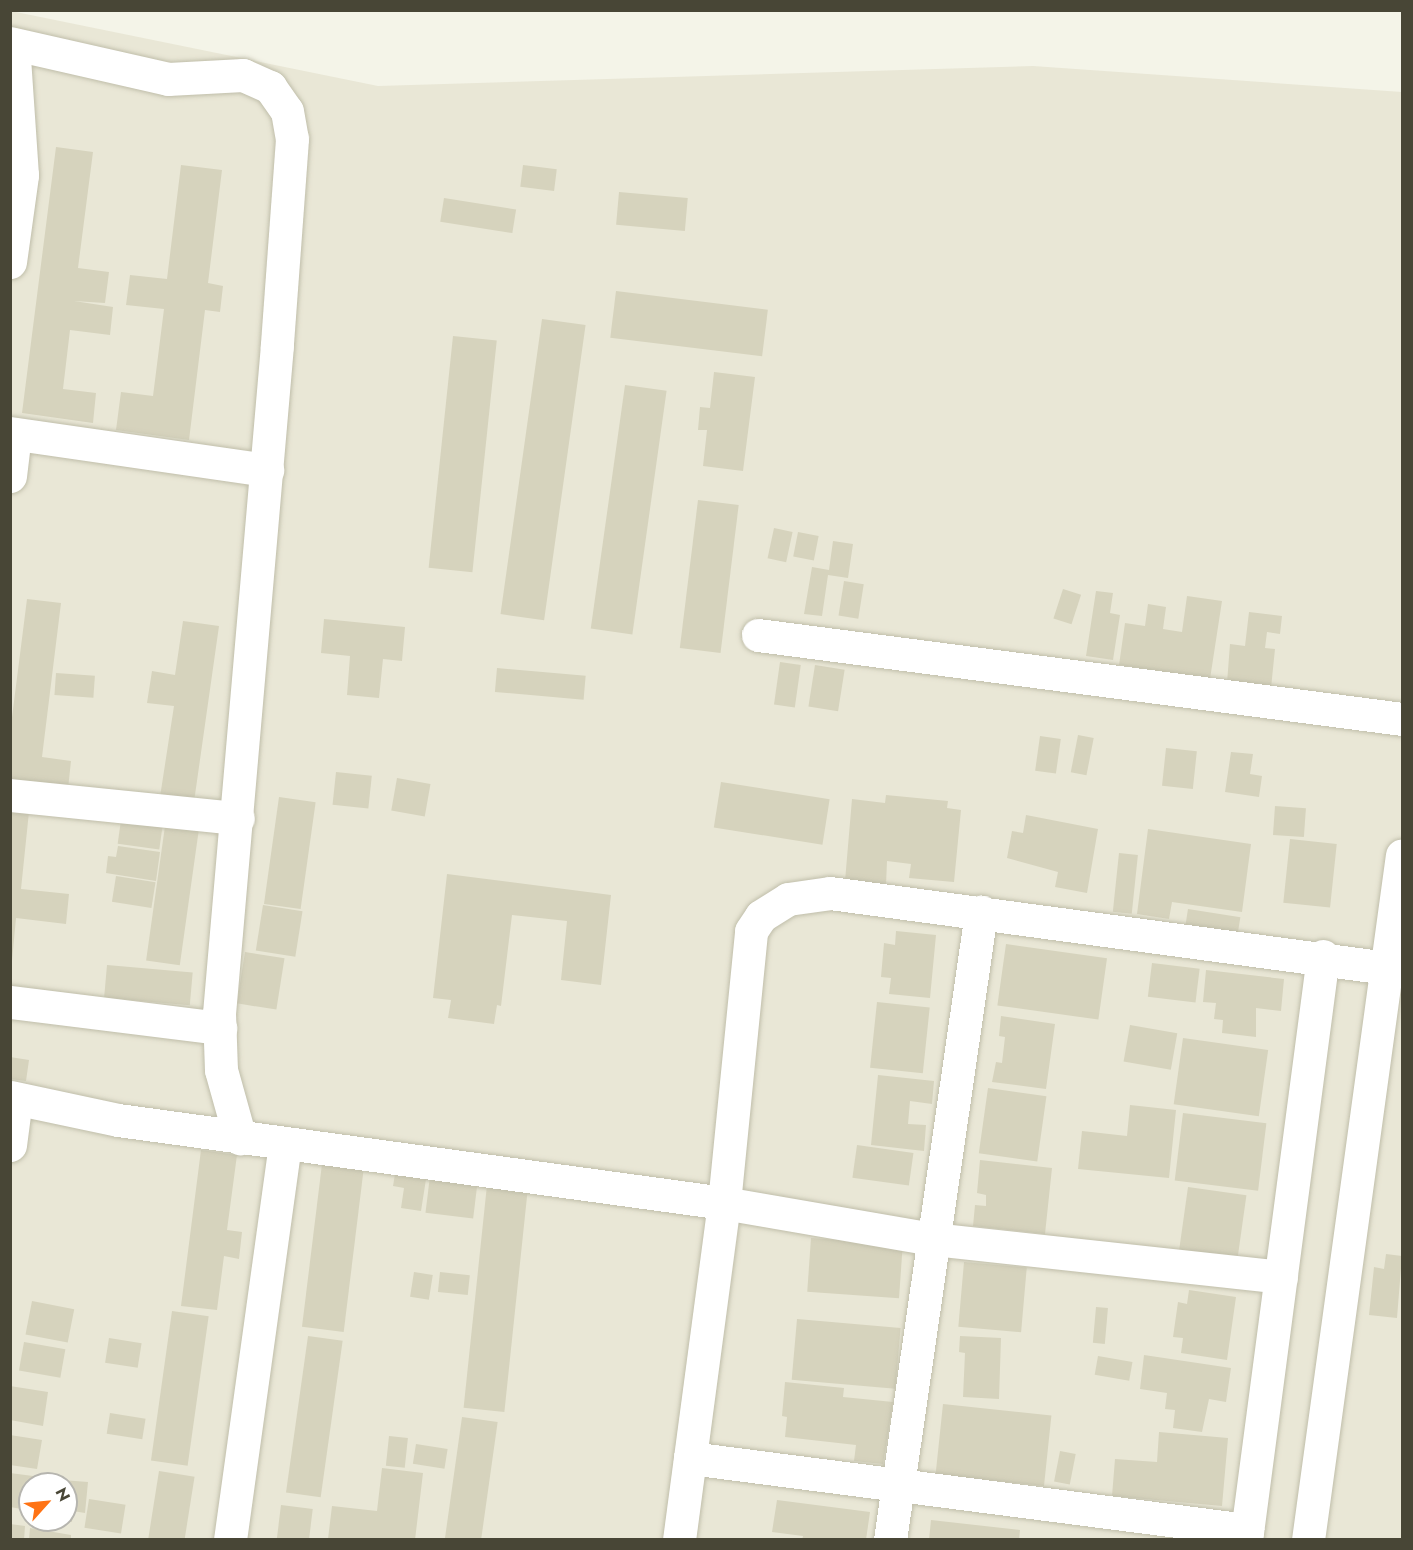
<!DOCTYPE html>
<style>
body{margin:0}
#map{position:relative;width:1413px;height:1550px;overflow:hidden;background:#f4f4e8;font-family:Jost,sans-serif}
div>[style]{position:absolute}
.residential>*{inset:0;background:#e9e7d6}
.building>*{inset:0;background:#d6d3bd;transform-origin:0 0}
.roads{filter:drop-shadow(0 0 2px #c0beaa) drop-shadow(0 0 2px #c0beaa)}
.street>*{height:33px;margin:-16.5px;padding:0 16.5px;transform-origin:16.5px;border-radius:16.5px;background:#fff}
span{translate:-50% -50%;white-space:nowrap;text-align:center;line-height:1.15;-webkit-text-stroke:4.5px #fff;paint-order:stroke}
.frame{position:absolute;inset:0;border:12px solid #484636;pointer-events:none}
.north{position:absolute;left:18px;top:1472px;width:60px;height:60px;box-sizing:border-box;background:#fff;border:2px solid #b6b5af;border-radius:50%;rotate:63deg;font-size:16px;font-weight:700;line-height:24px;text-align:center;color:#484636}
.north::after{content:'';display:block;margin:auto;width:21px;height:27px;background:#ff7314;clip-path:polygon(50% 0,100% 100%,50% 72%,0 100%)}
</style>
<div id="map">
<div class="residential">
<i style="clip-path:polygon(evenodd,11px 11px,378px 86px,1033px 66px,1402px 92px,1402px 1539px,11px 1540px,11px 11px,30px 1484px,66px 1484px,66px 1520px,30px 1520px,30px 1484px)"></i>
</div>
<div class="building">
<i style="clip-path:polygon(56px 147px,93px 152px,78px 268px,109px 272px,105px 303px,74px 301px,113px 307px,110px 335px,70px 330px,63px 389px,96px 393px,93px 423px,22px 413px)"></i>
<i style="clip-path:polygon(181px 165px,222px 170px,208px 283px,223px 286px,220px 312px,205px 310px,189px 440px,116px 430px,121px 392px,153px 396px,164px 309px,126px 305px,130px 275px,167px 279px)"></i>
<i style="left:523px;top:165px;width:34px;height:22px;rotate:7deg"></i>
<i style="left:619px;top:192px;width:69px;height:33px;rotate:5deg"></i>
<i style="left:444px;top:198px;width:73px;height:24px;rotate:9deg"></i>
<i style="left:616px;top:291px;width:153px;height:47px;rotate:7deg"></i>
<i style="left:542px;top:319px;width:44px;height:298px;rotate:8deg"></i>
<i style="left:453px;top:336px;width:44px;height:233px;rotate:6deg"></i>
<i style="clip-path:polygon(714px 372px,755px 377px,743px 471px,703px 466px,707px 430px,698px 430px,700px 407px,710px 408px)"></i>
<i style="left:625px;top:385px;width:42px;height:246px;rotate:8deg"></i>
<i style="left:698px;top:500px;width:41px;height:149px;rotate:7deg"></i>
<i style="left:774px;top:528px;width:19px;height:31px;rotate:12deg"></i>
<i style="left:798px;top:532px;width:21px;height:25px;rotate:11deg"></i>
<i style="clip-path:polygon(833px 541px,853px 544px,848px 578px,828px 575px,822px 616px,804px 614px,812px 567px,829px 570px)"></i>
<i style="left:844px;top:581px;width:20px;height:35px;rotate:9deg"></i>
<i style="left:1063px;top:589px;width:19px;height:31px;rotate:18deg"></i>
<i style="clip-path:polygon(1096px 591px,1113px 593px,1110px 613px,1120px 615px,1113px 660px,1086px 656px)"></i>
<i style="clip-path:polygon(1187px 596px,1222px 601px,1210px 679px,1119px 665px,1125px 623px,1145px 626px,1148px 604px,1166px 607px,1163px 629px,1182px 632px)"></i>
<i style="clip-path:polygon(27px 599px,61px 603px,42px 757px,71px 761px,68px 789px,10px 781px,10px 733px)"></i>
<i style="clip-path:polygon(1249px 612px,1282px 616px,1280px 634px,1267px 632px,1265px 648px,1275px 649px,1271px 688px,1227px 683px,1230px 644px,1245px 646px)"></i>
<i style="clip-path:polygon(324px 619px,405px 627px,402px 661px,383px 659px,379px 698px,347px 695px,350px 656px,321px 653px)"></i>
<i style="clip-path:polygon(183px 621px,219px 626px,194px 802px,160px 797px,174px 706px,147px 703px,152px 671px,175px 675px)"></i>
<i style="left:780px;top:662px;width:21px;height:43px;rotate:8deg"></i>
<i style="left:815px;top:665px;width:30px;height:42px;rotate:9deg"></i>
<i style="left:497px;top:668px;width:89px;height:24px;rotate:5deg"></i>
<i style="left:56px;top:673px;width:39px;height:22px;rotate:4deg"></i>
<i style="left:1078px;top:735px;width:16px;height:38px;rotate:11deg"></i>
<i style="left:1040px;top:736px;width:21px;height:35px;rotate:8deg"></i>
<i style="left:1166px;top:748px;width:31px;height:38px;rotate:6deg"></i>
<i style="clip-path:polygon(1231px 752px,1253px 754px,1250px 774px,1262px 776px,1259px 797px,1225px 792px)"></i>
<i style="left:336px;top:772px;width:36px;height:33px;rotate:6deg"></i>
<i style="left:397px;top:778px;width:34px;height:33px;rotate:10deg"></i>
<i style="left:721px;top:782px;width:110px;height:46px;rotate:9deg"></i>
<i style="clip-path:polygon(886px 795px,948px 801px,947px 808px,961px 810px,954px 882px,909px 878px,911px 864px,887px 861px,886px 885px,845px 881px,852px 799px,885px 803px)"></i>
<i style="left:279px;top:797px;width:37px;height:108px;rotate:8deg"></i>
<i style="clip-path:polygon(10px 800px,30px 802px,21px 889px,69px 894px,66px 924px,16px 918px,12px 961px)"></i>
<i style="left:1275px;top:806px;width:31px;height:29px;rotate:4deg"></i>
<i style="left:122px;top:813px;width:42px;height:31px;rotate:8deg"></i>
<i style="clip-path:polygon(1026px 815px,1098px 829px,1087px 893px,1055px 887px,1058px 872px,1007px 858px,1012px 831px,1023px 833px)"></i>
<i style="left:166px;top:819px;width:34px;height:143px;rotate:8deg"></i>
<i style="clip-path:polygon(1148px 829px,1251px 844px,1242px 912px,1172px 902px,1169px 919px,1137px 914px)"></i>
<i style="left:1290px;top:839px;width:47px;height:64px;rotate:6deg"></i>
<i style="clip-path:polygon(118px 846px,160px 852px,156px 881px,106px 873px,108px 856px,116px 857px)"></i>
<i style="left:1119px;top:853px;width:19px;height:59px;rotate:6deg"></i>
<i style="clip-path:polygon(447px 874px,611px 895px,601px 985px,561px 980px,567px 921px,512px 915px,501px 1006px,497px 1005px,494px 1024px,448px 1018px,451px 1000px,433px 998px)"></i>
<i style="left:116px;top:876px;width:40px;height:26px;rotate:9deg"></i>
<i style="left:263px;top:905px;width:40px;height:46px;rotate:9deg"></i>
<i style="left:1188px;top:909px;width:53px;height:27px;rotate:9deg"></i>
<i style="clip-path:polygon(896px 931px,936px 935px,930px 998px,889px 994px,891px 978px,881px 977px,884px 943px,895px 945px)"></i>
<i style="left:1006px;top:944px;width:102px;height:62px;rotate:8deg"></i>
<i style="left:245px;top:952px;width:40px;height:52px;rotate:9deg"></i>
<i style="left:1152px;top:963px;width:48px;height:34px;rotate:7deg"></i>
<i style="left:107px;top:965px;width:86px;height:33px;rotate:5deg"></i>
<i style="clip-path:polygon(1206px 970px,1284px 979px,1281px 1011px,1256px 1008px,1256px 1037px,1222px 1033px,1223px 1020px,1214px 1019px,1216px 1003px,1203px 1002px)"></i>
<i style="left:877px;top:1002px;width:53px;height:66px;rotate:6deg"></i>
<i style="clip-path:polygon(1001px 1016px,1055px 1024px,1046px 1089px,992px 1082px,996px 1062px,1002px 1063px,1005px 1037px,999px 1036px)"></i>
<i style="left:1130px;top:1025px;width:48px;height:37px;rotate:10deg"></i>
<i style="left:1183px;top:1038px;width:86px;height:67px;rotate:8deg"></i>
<i style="clip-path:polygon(10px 1057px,29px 1060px,26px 1081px,10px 1079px)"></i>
<i style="clip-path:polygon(878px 1075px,934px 1081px,932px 1104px,910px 1101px,908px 1124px,926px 1125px,924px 1151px,871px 1145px)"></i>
<i style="left:988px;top:1088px;width:59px;height:66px;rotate:8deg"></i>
<i style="clip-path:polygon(1130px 1105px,1176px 1110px,1169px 1178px,1078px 1169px,1082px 1131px,1127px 1136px)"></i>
<i style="left:1183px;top:1113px;width:84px;height:68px;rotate:7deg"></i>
<i style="left:857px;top:1145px;width:57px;height:33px;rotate:8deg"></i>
<i style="clip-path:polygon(201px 1150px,237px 1155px,227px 1230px,242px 1232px,239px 1259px,224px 1256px,217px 1310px,181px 1306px)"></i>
<i style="clip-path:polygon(980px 1160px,1052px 1168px,1045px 1234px,973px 1226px,975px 1205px,986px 1206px,986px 1195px,977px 1193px)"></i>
<i style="left:322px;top:1164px;width:42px;height:164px;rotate:7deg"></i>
<i style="clip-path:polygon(396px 1168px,427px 1173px,421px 1211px,401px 1208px,404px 1188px,393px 1186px)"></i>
<i style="left:430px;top:1176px;width:48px;height:37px;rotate:7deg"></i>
<i style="left:487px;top:1185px;width:41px;height:224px;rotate:6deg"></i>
<i style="left:1188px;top:1187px;width:59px;height:64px;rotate:8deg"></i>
<i style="left:811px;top:1238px;width:92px;height:54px;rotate:4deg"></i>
<i style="clip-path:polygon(1386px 1254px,1402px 1256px,1397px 1318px,1369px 1315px,1374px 1267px,1384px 1269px)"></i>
<i style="left:964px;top:1262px;width:63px;height:65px;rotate:5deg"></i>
<i style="left:414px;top:1272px;width:19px;height:25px;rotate:9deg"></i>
<i style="left:440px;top:1272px;width:30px;height:20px;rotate:6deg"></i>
<i style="clip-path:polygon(1189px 1290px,1236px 1297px,1227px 1360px,1181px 1353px,1183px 1338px,1173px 1337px,1178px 1302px,1187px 1304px)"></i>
<i style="left:32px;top:1301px;width:43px;height:34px;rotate:11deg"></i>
<i style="left:1096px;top:1307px;width:12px;height:36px;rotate:5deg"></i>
<i style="left:172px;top:1311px;width:37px;height:151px;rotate:8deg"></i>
<i style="left:797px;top:1319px;width:104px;height:61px;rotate:5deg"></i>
<i style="left:308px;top:1336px;width:35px;height:158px;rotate:8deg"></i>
<i style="clip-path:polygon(960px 1336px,1001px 1338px,999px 1399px,963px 1397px,965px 1353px,959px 1352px)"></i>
<i style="left:109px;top:1338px;width:33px;height:25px;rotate:9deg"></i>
<i style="left:24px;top:1342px;width:42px;height:29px;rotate:10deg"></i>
<i style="clip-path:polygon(1144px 1355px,1231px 1368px,1226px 1402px,1209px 1399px,1202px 1432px,1173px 1428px,1175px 1410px,1165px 1409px,1167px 1393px,1140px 1389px)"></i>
<i style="left:1098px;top:1356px;width:35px;height:19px;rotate:10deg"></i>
<i style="clip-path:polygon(785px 1382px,844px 1388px,843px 1397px,893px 1402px,883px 1464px,854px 1461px,856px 1445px,785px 1437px,787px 1417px,782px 1416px)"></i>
<i style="clip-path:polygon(10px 1386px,48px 1392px,43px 1426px,10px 1420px)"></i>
<i style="left:943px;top:1404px;width:109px;height:71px;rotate:6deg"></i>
<i style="left:110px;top:1413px;width:36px;height:21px;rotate:9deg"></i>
<i style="left:462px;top:1417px;width:36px;height:124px;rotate:8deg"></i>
<i style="clip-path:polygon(1159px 1432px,1228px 1438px,1222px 1506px,1112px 1496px,1115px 1459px,1157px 1462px)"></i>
<i style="clip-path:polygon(10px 1435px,42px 1440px,37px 1469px,10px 1465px)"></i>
<i style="left:389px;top:1436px;width:19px;height:30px;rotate:6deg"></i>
<i style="left:416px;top:1444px;width:32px;height:20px;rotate:9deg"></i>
<i style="left:1060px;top:1451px;width:16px;height:31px;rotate:11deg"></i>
<i style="clip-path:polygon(382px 1468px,423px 1473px,415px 1540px,328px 1539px,332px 1506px,377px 1511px)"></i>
<i style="left:159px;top:1471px;width:36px;height:70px;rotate:9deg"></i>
<i style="clip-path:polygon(10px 1473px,33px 1476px,28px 1510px,10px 1507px)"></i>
<i style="clip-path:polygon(36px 1478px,88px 1482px,85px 1513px,73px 1511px,72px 1522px,66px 1521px,66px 1484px,35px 1484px)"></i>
<i style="left:89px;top:1499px;width:37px;height:29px;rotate:9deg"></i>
<i style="clip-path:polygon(777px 1500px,870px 1512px,866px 1540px,802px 1540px,803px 1536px,772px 1532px)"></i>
<i style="left:281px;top:1505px;width:32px;height:35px;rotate:7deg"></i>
<i style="clip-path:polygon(931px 1520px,1020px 1530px,1019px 1540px,929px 1540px)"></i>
<i style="clip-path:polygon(10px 1524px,25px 1526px,24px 1540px,10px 1540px)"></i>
<i style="clip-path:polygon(30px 1528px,71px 1535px,71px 1540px,29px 1540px)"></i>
</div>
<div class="roads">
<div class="street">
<i style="left:10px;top:43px;width:162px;rotate:12.8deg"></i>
<i style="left:168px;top:79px;width:75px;rotate:-3.1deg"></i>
<i style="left:243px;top:75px;width:30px;rotate:24deg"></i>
<i style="left:270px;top:87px;width:29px;rotate:55deg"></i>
<i style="left:287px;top:111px;width:28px;rotate:80deg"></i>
<i style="left:292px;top:139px;width:207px;rotate:94.2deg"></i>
<i style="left:277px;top:345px;width:671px;rotate:94.96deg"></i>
<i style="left:219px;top:1013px;width:57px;rotate:88deg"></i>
<i style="left:221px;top:1070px;width:71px;rotate:74.4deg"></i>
<i style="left:10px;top:262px;width:88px;rotate:-82.1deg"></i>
<i style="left:22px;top:175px;width:131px;rotate:-93.9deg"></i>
<i style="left:10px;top:433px;width:260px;rotate:8.2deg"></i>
<i style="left:10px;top:476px;width:42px;rotate:-83.2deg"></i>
<i style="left:758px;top:635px;width:649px;rotate:7.43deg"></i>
<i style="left:10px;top:795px;width:229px;rotate:5.8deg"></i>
<i style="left:10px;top:1002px;width:212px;rotate:7.1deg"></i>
<i style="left:10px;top:1097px;width:110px;rotate:12deg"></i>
<i style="left:118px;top:1120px;width:612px;rotate:7.8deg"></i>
<i style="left:724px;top:1203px;width:211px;rotate:9.8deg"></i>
<i style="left:932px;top:1239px;width:351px;rotate:6.2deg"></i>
<i style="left:10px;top:1145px;width:46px;rotate:-82.6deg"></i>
<i style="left:690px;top:1458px;width:562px;rotate:7.37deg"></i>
<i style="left:230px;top:1540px;width:400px;rotate:-82.1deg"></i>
<i style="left:679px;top:1540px;width:340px;rotate:-82.4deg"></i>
<i style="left:724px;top:1203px;width:273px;rotate:-84.3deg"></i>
<i style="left:751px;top:931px;width:18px;rotate:-56deg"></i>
<i style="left:761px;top:916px;width:32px;rotate:-32deg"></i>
<i style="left:788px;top:899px;width:42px;rotate:-8.1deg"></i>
<i style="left:830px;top:893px;width:562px;rotate:7.67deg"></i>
<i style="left:890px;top:1540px;width:635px;rotate:-81.75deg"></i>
<i style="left:1246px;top:1540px;width:589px;rotate:-82.49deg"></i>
<i style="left:1308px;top:1540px;width:691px;rotate:-82.19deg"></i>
</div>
</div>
<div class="frame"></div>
<div class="north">N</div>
</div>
